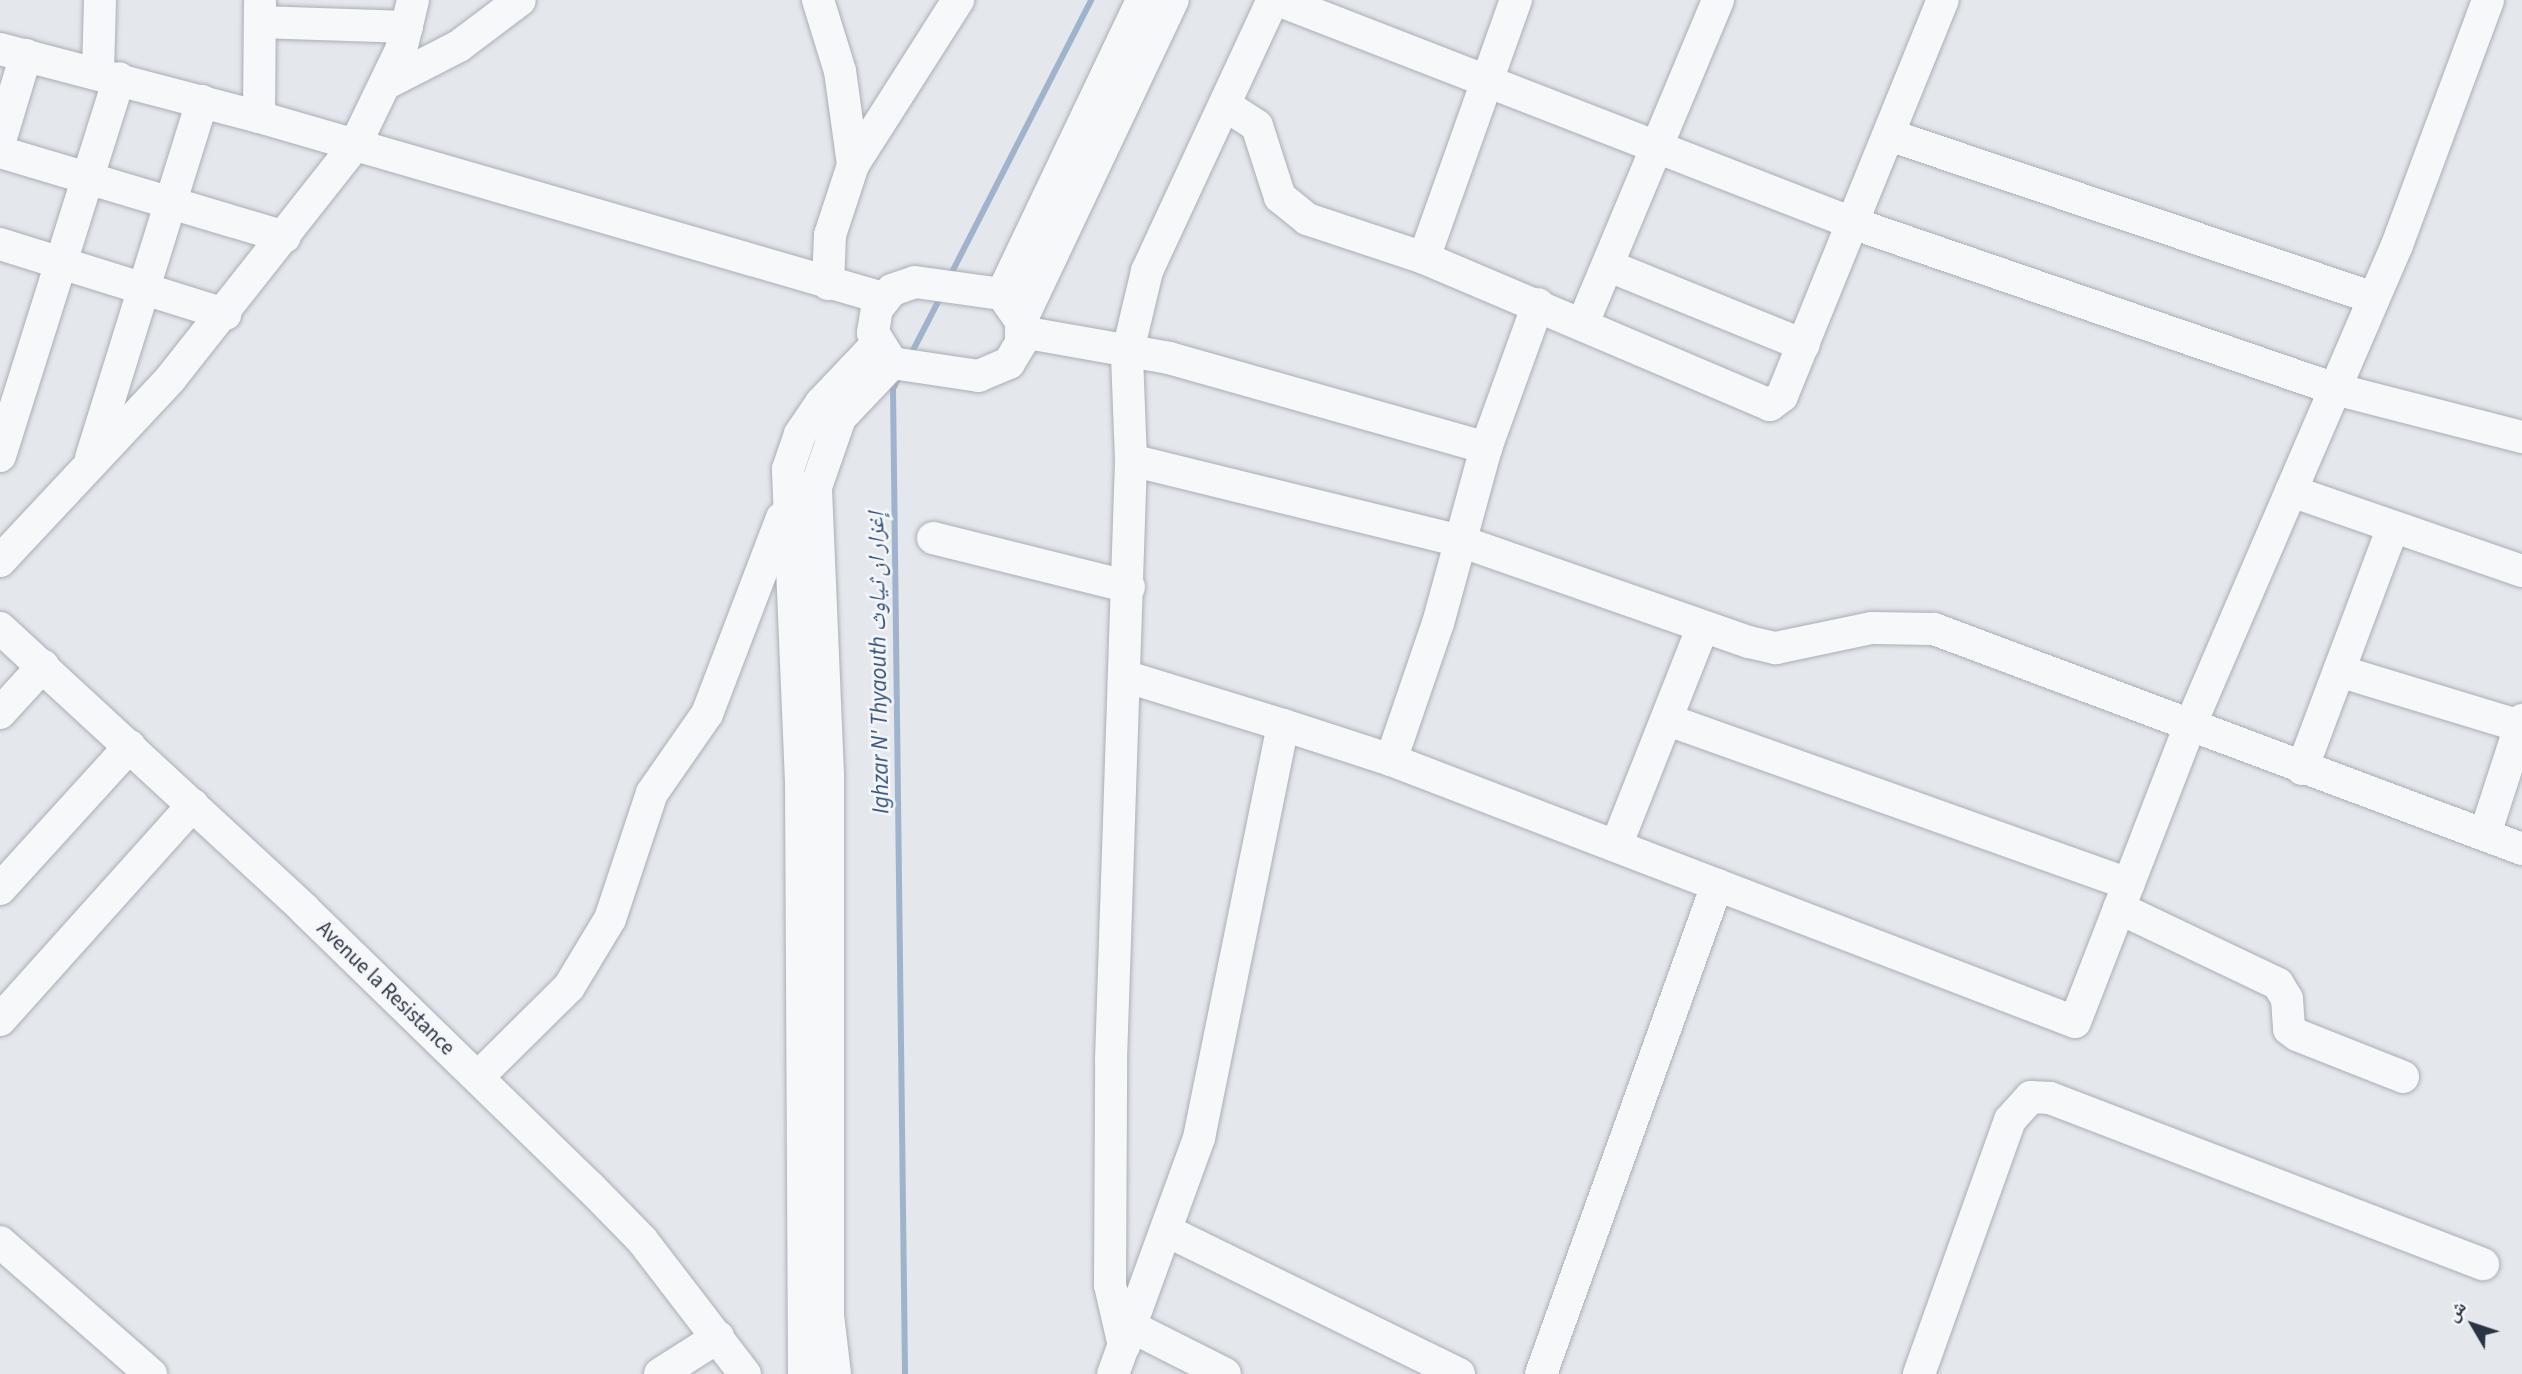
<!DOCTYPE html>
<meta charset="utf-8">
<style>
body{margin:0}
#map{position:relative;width:2522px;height:1374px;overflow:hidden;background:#e4e7ec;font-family:"Source Sans 3","Noto Naskh Arabic",sans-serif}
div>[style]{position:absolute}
.stream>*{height:6px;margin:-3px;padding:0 3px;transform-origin:3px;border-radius:3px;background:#9fb4cc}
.roads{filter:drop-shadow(0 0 2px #a9aeb7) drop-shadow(0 0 2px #a9aeb7)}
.minor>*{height:32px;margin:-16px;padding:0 16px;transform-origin:16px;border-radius:16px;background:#f7f8fa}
span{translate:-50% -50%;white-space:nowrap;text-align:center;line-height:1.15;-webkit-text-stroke:5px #f4f6f9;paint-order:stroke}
.street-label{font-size:21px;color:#2b3445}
.water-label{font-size:23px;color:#34527a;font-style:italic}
.north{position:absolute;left:2438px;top:1290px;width:70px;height:70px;-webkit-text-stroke:5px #f4f6f9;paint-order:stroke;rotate:309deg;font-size:19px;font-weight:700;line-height:28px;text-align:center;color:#2b3445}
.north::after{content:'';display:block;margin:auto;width:24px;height:32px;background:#2b3445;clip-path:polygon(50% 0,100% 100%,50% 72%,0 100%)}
</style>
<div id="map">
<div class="stream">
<i style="left:950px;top:276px;width:310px;rotate:-62.9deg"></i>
<i style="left:909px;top:358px;width:70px;rotate:-62.7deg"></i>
<i style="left:901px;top:373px;width:18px;rotate:117deg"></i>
<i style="left:893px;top:389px;width:985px;rotate:89.3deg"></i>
</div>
<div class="roads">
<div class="minor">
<i style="left:818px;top:0;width:74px;rotate:72.8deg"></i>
<i style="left:840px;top:71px;width:95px;rotate:82.1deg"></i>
<i style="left:1278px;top:0;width:619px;rotate:21.22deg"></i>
<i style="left:1855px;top:224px;width:508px;rotate:18.97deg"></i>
<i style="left:2335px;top:389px;width:193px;rotate:14.4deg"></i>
<i style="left:260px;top:22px;width:147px;rotate:1.9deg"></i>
<i style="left:0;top:49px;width:268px;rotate:14.7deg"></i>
<i style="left:259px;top:117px;width:650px;rotate:16.18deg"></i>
<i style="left:98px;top:72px;width:72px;rotate:-88.4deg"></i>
<i style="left:387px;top:83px;width:81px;rotate:-27.2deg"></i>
<i style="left:459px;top:46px;width:76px;rotate:-37deg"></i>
<i style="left:1225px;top:105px;width:38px;rotate:33deg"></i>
<i style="left:1257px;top:126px;width:75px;rotate:72.1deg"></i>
<i style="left:1280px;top:197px;width:35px;rotate:39deg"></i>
<i style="left:1307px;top:219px;width:123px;rotate:18.4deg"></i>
<i style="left:1424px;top:258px;width:376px;rotate:23deg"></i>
<i style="left:1770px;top:405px;width:15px;rotate:-37deg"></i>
<i style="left:1782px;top:396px;width:427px;rotate:-67.9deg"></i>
<i style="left:259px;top:117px;width:114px;rotate:-89.5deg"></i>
<i style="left:1892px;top:136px;width:508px;rotate:18.58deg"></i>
<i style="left:0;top:141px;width:90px;rotate:-73.2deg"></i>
<i style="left:0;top:152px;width:297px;rotate:16.6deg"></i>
<i style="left:0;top:244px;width:236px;rotate:17.3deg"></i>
<i style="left:1424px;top:258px;width:274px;rotate:-70.4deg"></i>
<i style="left:1609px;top:266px;width:210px;rotate:22.1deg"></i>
<i style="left:915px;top:282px;width:88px;rotate:7.9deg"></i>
<i style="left:1002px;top:294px;width:33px;rotate:55deg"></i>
<i style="left:1021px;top:321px;width:22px;rotate:90deg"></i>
<i style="left:1021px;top:343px;width:23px;rotate:121deg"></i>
<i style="left:1009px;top:363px;width:33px;rotate:157deg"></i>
<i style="left:979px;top:376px;width:88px;rotate:-171.5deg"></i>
<i style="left:892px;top:363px;width:36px;rotate:-122deg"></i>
<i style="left:873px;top:333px;width:24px;rotate:-81deg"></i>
<i style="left:877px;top:309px;width:24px;rotate:-52deg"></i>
<i style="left:892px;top:290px;width:24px;rotate:-19deg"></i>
<i style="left:828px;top:284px;width:49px;rotate:-87.7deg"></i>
<i style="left:830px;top:235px;width:74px;rotate:-71.8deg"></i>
<i style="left:853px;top:165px;width:196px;rotate:-57.5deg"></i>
<i style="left:1002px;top:294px;width:326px;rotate:-64.5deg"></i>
<i style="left:1021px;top:321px;width:355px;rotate:-64.7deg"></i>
<i style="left:1583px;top:323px;width:350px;rotate:-67.3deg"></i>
<i style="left:1022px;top:332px;width:149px;rotate:10deg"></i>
<i style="left:1169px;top:358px;width:330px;rotate:15.8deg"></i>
<i style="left:1486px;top:448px;width:181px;rotate:105.3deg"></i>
<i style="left:1438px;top:623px;width:145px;rotate:108.9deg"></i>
<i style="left:1391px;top:760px;width:114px;rotate:-162deg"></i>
<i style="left:1283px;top:725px;width:421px;rotate:101.5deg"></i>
<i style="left:1199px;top:1138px;width:251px;rotate:110deg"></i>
<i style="left:1486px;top:448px;width:153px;rotate:-70.1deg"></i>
<i style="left:0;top:456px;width:396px;rotate:-72.5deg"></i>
<i style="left:91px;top:458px;width:374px;rotate:-72.7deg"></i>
<i style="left:1131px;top:460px;width:105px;rotate:-92.2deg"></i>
<i style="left:1127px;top:355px;width:86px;rotate:-76.6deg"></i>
<i style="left:1147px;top:271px;width:299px;rotate:-65.1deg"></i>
<i style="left:2291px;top:491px;width:244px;rotate:19.1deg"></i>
<i style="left:933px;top:538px;width:202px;rotate:14deg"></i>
<i style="left:0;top:561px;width:250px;rotate:-46.9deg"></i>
<i style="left:171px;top:378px;width:297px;rotate:-51.7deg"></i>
<i style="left:355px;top:145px;width:106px;rotate:-64.2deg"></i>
<i style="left:401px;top:50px;width:51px;rotate:-76.5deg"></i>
<i style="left:0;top:628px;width:414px;rotate:42.7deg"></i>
<i style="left:304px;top:909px;width:399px;rotate:44.2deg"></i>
<i style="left:590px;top:1187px;width:74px;rotate:45.5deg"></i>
<i style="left:642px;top:1240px;width:169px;rotate:52.5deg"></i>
<i style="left:2339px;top:671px;width:189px;rotate:16.9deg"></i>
<i style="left:1124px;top:676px;width:166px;rotate:17.1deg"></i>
<i style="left:0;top:713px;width:64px;rotate:-47.5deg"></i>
<i style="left:1668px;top:720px;width:489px;rotate:19.6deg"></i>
<i style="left:1391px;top:760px;width:732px;rotate:20.96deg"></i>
<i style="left:2075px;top:1022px;width:315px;rotate:-68.8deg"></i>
<i style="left:2189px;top:728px;width:526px;rotate:-66.7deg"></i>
<i style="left:2397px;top:245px;width:261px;rotate:-69.6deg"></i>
<i style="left:2302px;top:769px;width:256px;rotate:-69.4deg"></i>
<i style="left:2485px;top:834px;width:120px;rotate:-72deg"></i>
<i style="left:1616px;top:846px;width:233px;rotate:-68.4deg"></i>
<i style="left:0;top:889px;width:193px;rotate:-47.7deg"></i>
<i style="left:2119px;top:908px;width:176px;rotate:25.5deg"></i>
<i style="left:2278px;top:984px;width:17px;rotate:59deg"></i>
<i style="left:2287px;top:999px;width:30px;rotate:86deg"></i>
<i style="left:2289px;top:1029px;width:10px;rotate:37deg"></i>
<i style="left:2297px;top:1035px;width:114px;rotate:21.6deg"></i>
<i style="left:0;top:1020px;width:289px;rotate:-48.1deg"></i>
<i style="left:478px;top:1077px;width:128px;rotate:-44.7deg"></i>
<i style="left:569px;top:987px;width:79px;rotate:-58.9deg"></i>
<i style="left:610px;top:919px;width:133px;rotate:-71.6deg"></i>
<i style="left:652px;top:793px;width:96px;rotate:-55.2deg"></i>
<i style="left:707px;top:714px;width:210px;rotate:-69.1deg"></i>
<i style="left:1169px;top:1232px;width:323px;rotate:26.1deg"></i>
<i style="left:0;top:1242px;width:201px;rotate:41.2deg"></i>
<i style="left:1132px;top:1327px;width:104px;rotate:26.8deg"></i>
<i style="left:1124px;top:1346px;width:63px;rotate:-102.9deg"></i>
<i style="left:1110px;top:1285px;width:225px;rotate:-89.7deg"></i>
<i style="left:1111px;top:1060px;width:600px;rotate:-88.09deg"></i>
<i style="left:1131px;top:460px;width:339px;rotate:13.8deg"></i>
<i style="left:1460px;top:541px;width:306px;rotate:19.3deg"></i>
<i style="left:1749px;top:642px;width:28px;rotate:13deg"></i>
<i style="left:1776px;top:648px;width:98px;rotate:-11.8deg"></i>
<i style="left:1872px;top:628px;width:62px;rotate:0.9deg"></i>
<i style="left:1934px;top:629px;width:628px;rotate:20.51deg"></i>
<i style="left:660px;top:1374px;width:69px;rotate:-32.5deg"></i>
<i style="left:804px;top:1374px;width:592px;rotate:-90.29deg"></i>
<i style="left:801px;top:782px;width:313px;rotate:-92.4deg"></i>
<i style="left:788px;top:469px;width:37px;rotate:-71deg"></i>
<i style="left:800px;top:434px;width:37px;rotate:-56deg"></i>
<i style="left:821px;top:403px;width:81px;rotate:-46.5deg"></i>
<i style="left:835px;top:1374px;width:59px;rotate:-96.8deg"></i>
<i style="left:828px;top:1315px;width:540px;rotate:-90deg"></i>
<i style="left:828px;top:775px;width:288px;rotate:-92.4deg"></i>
<i style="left:816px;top:487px;width:73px;rotate:-70.8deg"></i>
<i style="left:840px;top:418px;width:76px;rotate:-46.6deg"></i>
<i style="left:1541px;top:1374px;width:520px;rotate:-70.21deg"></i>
<i style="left:1919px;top:1374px;width:270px;rotate:-70.3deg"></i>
<i style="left:2010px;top:1120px;width:31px;rotate:-48deg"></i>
<i style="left:2031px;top:1097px;width:19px;rotate:3deg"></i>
<i style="left:2050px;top:1098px;width:464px;rotate:21deg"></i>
</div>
</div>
<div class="street-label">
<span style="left:386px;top:988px;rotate:44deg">Avenue la Resistance</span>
</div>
<div class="water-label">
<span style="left:879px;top:663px;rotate:-91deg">Ighzar N' Thyaouth إغزار ان ثياوث</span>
</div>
<div class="north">ش</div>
</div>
